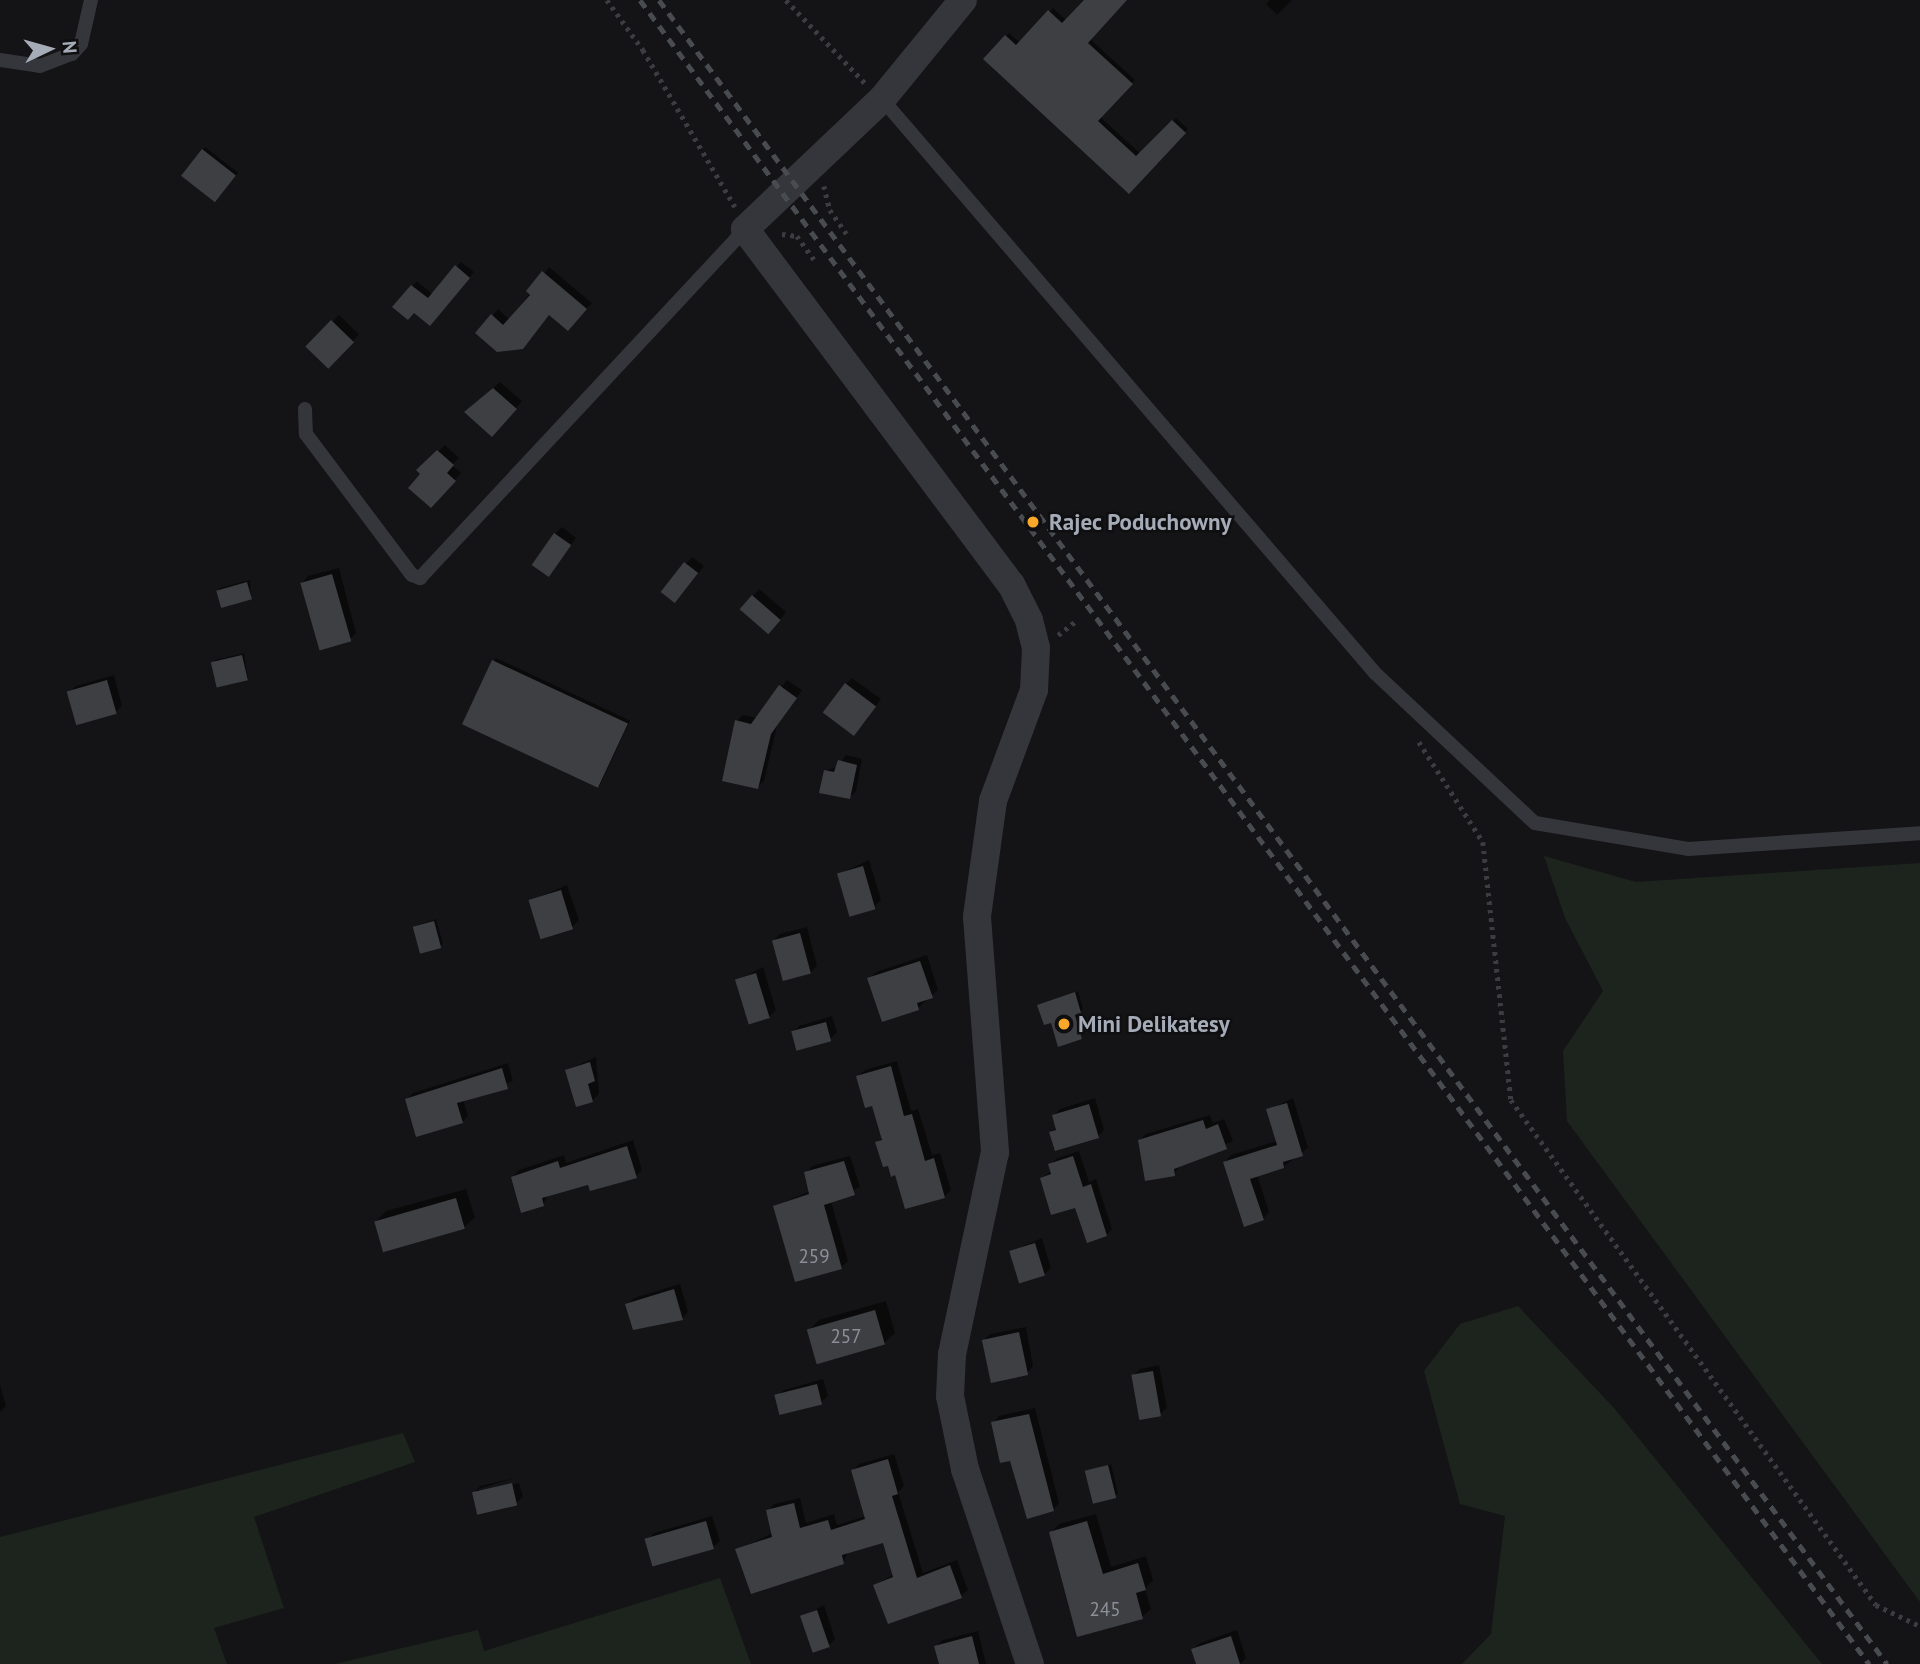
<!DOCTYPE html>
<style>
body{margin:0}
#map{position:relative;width:1920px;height:1664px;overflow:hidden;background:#141416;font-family:"PT Sans",sans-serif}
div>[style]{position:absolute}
.green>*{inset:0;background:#1c241d}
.shadow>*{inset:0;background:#0007;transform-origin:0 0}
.building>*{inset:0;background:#3e3f43;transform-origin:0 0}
.path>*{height:4.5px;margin-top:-2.25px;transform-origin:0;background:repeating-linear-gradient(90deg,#3b3d42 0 3.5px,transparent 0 8.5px)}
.service>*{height:14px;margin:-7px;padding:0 7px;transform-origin:7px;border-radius:7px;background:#35363b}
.minor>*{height:28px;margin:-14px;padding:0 14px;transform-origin:14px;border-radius:14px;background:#35363b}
.rail>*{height:5px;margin-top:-2.5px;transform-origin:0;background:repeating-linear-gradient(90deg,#484b50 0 9px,transparent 0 16px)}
.dots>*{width:19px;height:19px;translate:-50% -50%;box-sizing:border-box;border:4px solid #0f0f11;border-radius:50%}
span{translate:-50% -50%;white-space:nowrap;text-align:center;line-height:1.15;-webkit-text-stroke:5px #0f0f11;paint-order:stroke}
.number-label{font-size:19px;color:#8b919a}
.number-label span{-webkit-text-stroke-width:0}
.poi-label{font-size:23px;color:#a5acb7;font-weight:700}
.left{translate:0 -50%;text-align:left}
.north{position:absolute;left:14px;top:14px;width:70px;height:70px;-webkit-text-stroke:5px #0f0f11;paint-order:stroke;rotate:85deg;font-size:19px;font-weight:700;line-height:28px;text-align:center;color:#a5acb7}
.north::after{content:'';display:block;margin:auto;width:24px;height:32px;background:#a5acb7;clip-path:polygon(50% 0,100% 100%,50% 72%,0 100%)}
</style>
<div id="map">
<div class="green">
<i style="clip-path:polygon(1544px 856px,1636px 882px,1920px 863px,1920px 1602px,1567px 1121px,1563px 1051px,1603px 991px,1565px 918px)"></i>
<i style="clip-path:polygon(1518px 1306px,1614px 1408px,1822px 1664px,1462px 1664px,1491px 1634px,1505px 1516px,1460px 1504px,1424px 1371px,1460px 1324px)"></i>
<i style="clip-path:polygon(403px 1433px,415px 1462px,254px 1517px,284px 1608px,214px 1628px,227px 1664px,0 1664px,0 1537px)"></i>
<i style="clip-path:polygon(720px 1578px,751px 1664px,335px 1664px,478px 1630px,484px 1651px)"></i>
</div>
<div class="shadow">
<i style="clip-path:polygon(1086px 0,1125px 0,1090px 39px,1135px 80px,1100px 117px,1141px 154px,1176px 118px,1188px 129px,1129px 191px,985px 59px,1009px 33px,1020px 43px,1053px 8px,1067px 21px)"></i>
<i style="clip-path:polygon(1270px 0,1292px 0,1277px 15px,1266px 4px)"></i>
<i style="left:205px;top:147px;width:42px;height:35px;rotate:38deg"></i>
<i style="clip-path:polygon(461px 262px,474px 272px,435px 319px,395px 307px,417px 281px,432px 294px)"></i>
<i style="clip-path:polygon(549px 267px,592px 303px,574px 323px,549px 313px,478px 333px,498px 309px,510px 320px)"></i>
<i style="left:339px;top:315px;width:28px;height:45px;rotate:44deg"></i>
<i style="clip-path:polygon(500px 382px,522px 401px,499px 428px,472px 406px)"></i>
<i style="clip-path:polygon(445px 445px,459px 458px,452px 465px,461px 473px,431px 506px,418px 470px)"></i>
<i style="clip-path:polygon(562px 527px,576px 538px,548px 575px,555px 534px)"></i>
<i style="clip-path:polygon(692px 557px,704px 566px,682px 594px,686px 564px)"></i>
<i style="clip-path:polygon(339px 568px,356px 633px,350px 639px,302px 583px,308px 576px)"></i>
<i style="clip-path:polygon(250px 580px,251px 598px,217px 591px,220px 588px)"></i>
<i style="clip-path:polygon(759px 589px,786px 612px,776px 625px,742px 609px)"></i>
<i style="clip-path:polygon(244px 653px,248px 679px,213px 663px,215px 660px)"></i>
<i style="left:496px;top:658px;width:148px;height:73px;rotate:25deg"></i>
<i style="clip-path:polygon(114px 675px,122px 706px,116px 712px,69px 692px,76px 686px)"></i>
<i style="clip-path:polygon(852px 678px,881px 699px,861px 727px,846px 684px)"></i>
<i style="clip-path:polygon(787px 680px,802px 690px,777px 726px,764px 781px,757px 787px,737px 721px,743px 715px,757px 718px)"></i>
<i style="clip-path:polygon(846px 755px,862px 759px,856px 791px,849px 798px,826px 771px,838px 766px)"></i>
<i style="clip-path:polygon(869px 860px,881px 900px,874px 907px,839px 874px)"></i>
<i style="clip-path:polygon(567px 885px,579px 920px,572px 927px,530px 901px)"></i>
<i style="clip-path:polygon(436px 919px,443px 944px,440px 946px,415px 926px)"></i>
<i style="clip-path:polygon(807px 927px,817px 966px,810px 973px,773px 941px,780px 934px)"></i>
<i style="clip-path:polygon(927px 955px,938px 990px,918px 1008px,869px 979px,876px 972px)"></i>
<i style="clip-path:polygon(763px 967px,776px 1010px,769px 1017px,737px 980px)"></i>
<i style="clip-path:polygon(1078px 991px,1083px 1009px,1077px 1013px,1081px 1038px,1052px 1021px,1039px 1005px)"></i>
<i style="clip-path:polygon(832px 1016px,837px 1032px,830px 1039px,793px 1033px,799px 1026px)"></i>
<i style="clip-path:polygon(596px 1057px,599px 1094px,592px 1101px,567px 1070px)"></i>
<i style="clip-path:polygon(897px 1061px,911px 1111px,918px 1109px,932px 1155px,940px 1153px,951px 1190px,944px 1197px,897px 1173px,877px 1143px,883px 1137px,873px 1104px,858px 1076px,865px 1070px)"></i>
<i style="clip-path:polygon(508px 1063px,513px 1081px,463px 1099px,468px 1116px,462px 1122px,407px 1099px,413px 1093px)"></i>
<i style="clip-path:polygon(1095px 1098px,1104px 1130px,1098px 1136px,1051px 1132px,1057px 1127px,1054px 1115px,1060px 1109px)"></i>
<i style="clip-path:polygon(1293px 1098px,1308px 1148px,1283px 1167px,1257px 1175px,1269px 1212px,1263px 1219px,1225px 1162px,1231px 1155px,1277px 1141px,1268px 1110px)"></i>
<i style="clip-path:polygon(1210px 1115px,1213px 1123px,1224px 1119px,1233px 1141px,1180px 1165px,1174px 1174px,1139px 1140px,1146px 1134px)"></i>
<i style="clip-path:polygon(633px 1140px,642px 1170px,636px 1176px,549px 1194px,543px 1204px,513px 1177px,519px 1170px,564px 1155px,566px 1163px)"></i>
<i style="clip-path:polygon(1079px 1151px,1089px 1182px,1096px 1179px,1112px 1229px,1106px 1235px,1041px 1178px,1052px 1171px,1050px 1165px,1056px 1159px)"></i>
<i style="clip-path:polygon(850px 1156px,860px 1187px,831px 1201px,848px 1261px,841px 1267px,775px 1206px,810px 1191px,806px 1173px,812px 1166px)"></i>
<i style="clip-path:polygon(466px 1189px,475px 1217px,464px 1227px,376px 1221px,386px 1211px)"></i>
<i style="clip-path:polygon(1042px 1238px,1051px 1268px,1044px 1274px,1011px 1251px)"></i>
<i style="clip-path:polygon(680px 1284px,688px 1312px,682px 1319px,663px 1324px,627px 1304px,634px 1298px)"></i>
<i style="clip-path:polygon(886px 1301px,895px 1333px,884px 1343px,809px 1330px,819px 1320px)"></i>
<i style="clip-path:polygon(1026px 1327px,1033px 1366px,1027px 1373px,984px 1340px,990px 1334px)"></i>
<i style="clip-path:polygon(1159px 1365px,1167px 1408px,1160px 1414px,1133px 1376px,1140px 1369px)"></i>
<i style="clip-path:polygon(823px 1379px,828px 1396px,821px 1402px,777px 1396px,784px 1390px)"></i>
<i style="clip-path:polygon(0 1385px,6px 1406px,0 1412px)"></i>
<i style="clip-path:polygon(1035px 1408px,1059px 1503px,1053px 1510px,1011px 1459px,993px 1423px,999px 1416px)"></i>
<i style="clip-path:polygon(894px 1454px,904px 1486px,898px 1492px,923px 1573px,957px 1560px,968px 1590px,961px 1596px,875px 1585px,894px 1574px,884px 1541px,848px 1552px,843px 1562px,737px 1550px,773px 1533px,768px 1511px,774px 1504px,800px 1498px,806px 1523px,834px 1514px,837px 1525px,866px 1516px,853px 1470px,859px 1464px)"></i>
<i style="clip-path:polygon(1111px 1464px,1118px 1493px,1115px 1496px,1087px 1472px)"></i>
<i style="clip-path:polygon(518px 1477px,479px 1489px,479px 1492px,519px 1483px,523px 1497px,516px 1503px,474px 1493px,480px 1486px)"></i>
<i style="clip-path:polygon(1096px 1514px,1111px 1567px,1146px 1556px,1153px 1580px,1145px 1589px,1151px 1609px,1142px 1617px,1051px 1533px,1059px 1524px)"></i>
<i style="clip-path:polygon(712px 1516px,720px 1541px,713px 1547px,647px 1540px,654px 1533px)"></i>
<i style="clip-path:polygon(824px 1605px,835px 1639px,829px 1645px,802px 1617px)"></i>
<i style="clip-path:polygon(1237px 1630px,1246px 1658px,1240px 1664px,1196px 1664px,1193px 1649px,1200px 1643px)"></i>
<i style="clip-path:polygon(978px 1631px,986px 1664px,941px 1664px,936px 1646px,943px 1640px)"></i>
</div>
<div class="building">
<i style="clip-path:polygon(1084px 0,1127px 0,1088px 43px,1133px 84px,1098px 121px,1136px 156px,1172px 120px,1186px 133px,1129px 194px,983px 59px,1005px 35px,1016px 45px,1048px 10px,1062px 23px)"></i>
<i style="left:202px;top:149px;width:43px;height:34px;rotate:38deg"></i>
<i style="clip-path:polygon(455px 265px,470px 278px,430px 326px,414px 313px,408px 320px,392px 307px,411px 285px,428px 298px)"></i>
<i style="clip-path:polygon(542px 271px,587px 309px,568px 331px,549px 315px,523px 349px,497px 352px,475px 333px,491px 314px,503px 325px,530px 295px,526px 291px)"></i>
<i style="left:331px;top:320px;width:32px;height:37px;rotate:44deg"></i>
<i style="clip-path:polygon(493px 388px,517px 409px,492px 437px,464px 412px)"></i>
<i style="clip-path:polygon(437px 450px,454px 465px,447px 473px,456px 481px,431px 508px,408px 488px,420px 474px,416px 470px)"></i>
<i style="left:554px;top:533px;width:21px;height:39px;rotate:35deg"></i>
<i style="left:684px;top:562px;width:18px;height:38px;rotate:38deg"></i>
<i style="left:332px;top:574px;width:70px;height:33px;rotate:74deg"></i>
<i style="left:247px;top:582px;width:18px;height:32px;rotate:74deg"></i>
<i style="left:752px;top:595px;width:38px;height:19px;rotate:41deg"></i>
<i style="left:242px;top:655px;width:26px;height:32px;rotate:77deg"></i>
<i style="left:492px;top:660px;width:150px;height:71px;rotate:25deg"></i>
<i style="left:107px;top:680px;width:35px;height:42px;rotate:74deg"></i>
<i style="left:845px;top:683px;width:39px;height:37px;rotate:37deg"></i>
<i style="clip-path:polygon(779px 685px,797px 698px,771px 734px,758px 789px,722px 781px,735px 720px,751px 724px)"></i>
<i style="clip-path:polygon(838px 760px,857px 765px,850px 799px,819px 793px,824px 770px,834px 772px)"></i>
<i style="left:863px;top:866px;width:45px;height:27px;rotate:74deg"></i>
<i style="left:561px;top:890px;width:41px;height:34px;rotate:73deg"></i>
<i style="left:434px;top:921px;width:28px;height:22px;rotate:75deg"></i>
<i style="left:800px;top:933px;width:42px;height:29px;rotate:75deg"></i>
<i style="clip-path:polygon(920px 961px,933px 998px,917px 1003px,919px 1010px,882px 1022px,867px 978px)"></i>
<i style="left:756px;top:973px;width:47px;height:22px;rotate:73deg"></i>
<i style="clip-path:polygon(1075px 992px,1081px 1013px,1075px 1015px,1082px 1039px,1058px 1047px,1051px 1023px,1044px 1025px,1037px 1005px)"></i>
<i style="left:826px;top:1022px;width:20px;height:36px;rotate:75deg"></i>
<i style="clip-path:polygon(590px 1062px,595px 1081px,588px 1084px,593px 1102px,576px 1107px,565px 1070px)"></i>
<i style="clip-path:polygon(891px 1066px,904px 1116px,912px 1114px,925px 1161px,934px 1158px,945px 1198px,905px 1209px,895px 1175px,891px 1177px,888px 1166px,883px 1167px,875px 1142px,882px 1140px,872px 1106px,865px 1108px,856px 1076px)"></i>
<i style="clip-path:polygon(502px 1068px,508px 1089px,457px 1103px,463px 1123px,416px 1137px,405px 1099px)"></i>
<i style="clip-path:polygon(1287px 1103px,1303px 1156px,1283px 1162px,1284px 1168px,1250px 1179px,1264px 1220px,1244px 1227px,1223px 1162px,1277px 1145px,1266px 1109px)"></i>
<i style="clip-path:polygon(1089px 1104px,1099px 1138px,1055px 1151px,1049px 1132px,1056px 1130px,1052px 1115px)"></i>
<i style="clip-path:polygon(1203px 1120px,1206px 1129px,1218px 1124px,1227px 1149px,1174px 1169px,1175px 1176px,1145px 1181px,1138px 1140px)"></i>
<i style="clip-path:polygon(627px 1146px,637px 1178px,590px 1191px,588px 1185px,542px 1198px,544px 1206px,521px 1213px,511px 1177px,558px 1161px,560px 1168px)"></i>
<i style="clip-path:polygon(1073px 1156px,1083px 1187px,1091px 1184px,1107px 1236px,1087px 1243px,1075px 1208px,1051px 1215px,1040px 1178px,1051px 1174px,1048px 1164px)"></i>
<i style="clip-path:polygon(844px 1161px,855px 1195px,824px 1205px,842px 1269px,795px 1282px,773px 1206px,809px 1194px,804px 1172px)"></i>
<i style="left:456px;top:1198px;width:32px;height:85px;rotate:74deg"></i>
<i style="left:1035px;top:1243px;width:34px;height:27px;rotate:73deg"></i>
<i style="clip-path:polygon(674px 1289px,683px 1320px,633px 1330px,625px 1304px)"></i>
<i style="left:875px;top:1310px;width:36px;height:71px;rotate:74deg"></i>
<i style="left:1019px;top:1332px;width:44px;height:38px;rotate:78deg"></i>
<i style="left:1153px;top:1371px;width:46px;height:22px;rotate:80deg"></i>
<i style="left:817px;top:1384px;width:21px;height:44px;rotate:76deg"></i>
<i style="clip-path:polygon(1029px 1414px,1054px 1511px,1027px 1519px,1010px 1461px,1000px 1463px,991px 1422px)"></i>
<i style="clip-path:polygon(888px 1459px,898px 1494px,892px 1496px,917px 1578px,950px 1565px,962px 1598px,888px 1624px,873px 1585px,893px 1577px,883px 1543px,842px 1555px,844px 1564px,751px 1594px,735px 1549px,772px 1537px,766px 1510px,794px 1503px,800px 1528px,828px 1520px,831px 1530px,865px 1519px,851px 1470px)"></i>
<i style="left:1108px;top:1465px;width:34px;height:24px;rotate:76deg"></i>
<i style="left:512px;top:1483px;width:23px;height:41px;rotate:77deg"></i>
<i style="left:706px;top:1521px;width:29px;height:64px;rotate:74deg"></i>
<i style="clip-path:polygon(1087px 1521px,1103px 1574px,1138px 1563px,1146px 1590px,1136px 1593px,1143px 1619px,1077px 1637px,1049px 1532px)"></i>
<i style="left:817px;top:1610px;width:39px;height:18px;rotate:71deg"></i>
<i style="clip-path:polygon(972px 1636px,979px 1664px,939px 1664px,934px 1646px)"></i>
<i style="clip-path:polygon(1231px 1636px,1240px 1664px,1196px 1664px,1191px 1649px)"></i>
</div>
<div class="path">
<i style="left:607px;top:0;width:62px;rotate:54.2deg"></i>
<i style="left:643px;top:50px;width:182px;rotate:59.6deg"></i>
<i style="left:786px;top:0;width:115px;rotate:46.4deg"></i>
<i style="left:824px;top:186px;width:25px;rotate:76deg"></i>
<i style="left:830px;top:210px;width:32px;rotate:55deg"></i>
<i style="left:782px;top:234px;width:15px;rotate:8deg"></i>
<i style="left:797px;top:236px;width:29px;rotate:54deg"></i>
<i style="left:1058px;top:635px;width:23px;rotate:-38deg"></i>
<i style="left:1419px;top:742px;width:119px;rotate:57.4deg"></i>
<i style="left:1483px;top:842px;width:260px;rotate:83.8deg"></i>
<i style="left:1511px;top:1100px;width:623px;rotate:54.14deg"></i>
<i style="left:1876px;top:1605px;width:49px;rotate:25.5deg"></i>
</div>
<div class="service">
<i style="left:0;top:60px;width:40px;rotate:8.5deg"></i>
<i style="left:40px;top:66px;width:34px;rotate:-21deg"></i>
<i style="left:72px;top:54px;width:13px;rotate:-48deg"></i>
<i style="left:81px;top:44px;width:45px;rotate:-77.2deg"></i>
<i style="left:882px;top:99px;width:757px;rotate:49.34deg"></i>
<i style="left:1375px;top:673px;width:219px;rotate:43.2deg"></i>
<i style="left:1535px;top:823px;width:155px;rotate:9.6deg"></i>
<i style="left:1688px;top:849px;width:233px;rotate:-3.9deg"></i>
<i style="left:305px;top:409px;width:25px;rotate:88deg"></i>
<i style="left:306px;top:434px;width:176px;rotate:53.1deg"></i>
<i style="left:412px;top:575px;width:9px;rotate:21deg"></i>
<i style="left:420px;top:578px;width:477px;rotate:-47deg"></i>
</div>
<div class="minor">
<i style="left:963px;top:0;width:128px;rotate:129.3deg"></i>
<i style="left:882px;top:99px;width:189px;rotate:136.5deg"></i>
<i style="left:745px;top:229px;width:444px;rotate:53.2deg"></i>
<i style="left:1011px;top:584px;width:40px;rotate:63.4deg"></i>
<i style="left:1029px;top:620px;width:29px;rotate:76deg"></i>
<i style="left:1036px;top:648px;width:42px;rotate:92.7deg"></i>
<i style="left:1034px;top:690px;width:118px;rotate:110.3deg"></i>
<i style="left:993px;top:801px;width:117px;rotate:97.9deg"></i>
<i style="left:977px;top:917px;width:236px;rotate:85.6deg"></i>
<i style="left:995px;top:1152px;width:207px;rotate:102deg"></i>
<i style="left:952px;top:1354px;width:42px;rotate:92.7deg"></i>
<i style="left:950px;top:1396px;width:75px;rotate:78.4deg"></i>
<i style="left:965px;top:1469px;width:206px;rotate:71.6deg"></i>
</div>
<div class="rail">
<i style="left:640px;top:0;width:2069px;rotate:53.55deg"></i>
<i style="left:659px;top:0;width:2068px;rotate:53.57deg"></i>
</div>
<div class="dots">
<i style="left:1033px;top:522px;background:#f9a829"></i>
<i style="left:1064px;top:1024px;background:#f9a829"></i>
</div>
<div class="number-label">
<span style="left:814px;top:1257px">259</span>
<span style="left:846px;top:1337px">257</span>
<span style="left:1105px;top:1610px">245</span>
</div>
<div class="poi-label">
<span class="left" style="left:1049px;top:522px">Rajec Poduchowny</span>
<span class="left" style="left:1078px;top:1024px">Mini Delikatesy</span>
</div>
<div class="north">N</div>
</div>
